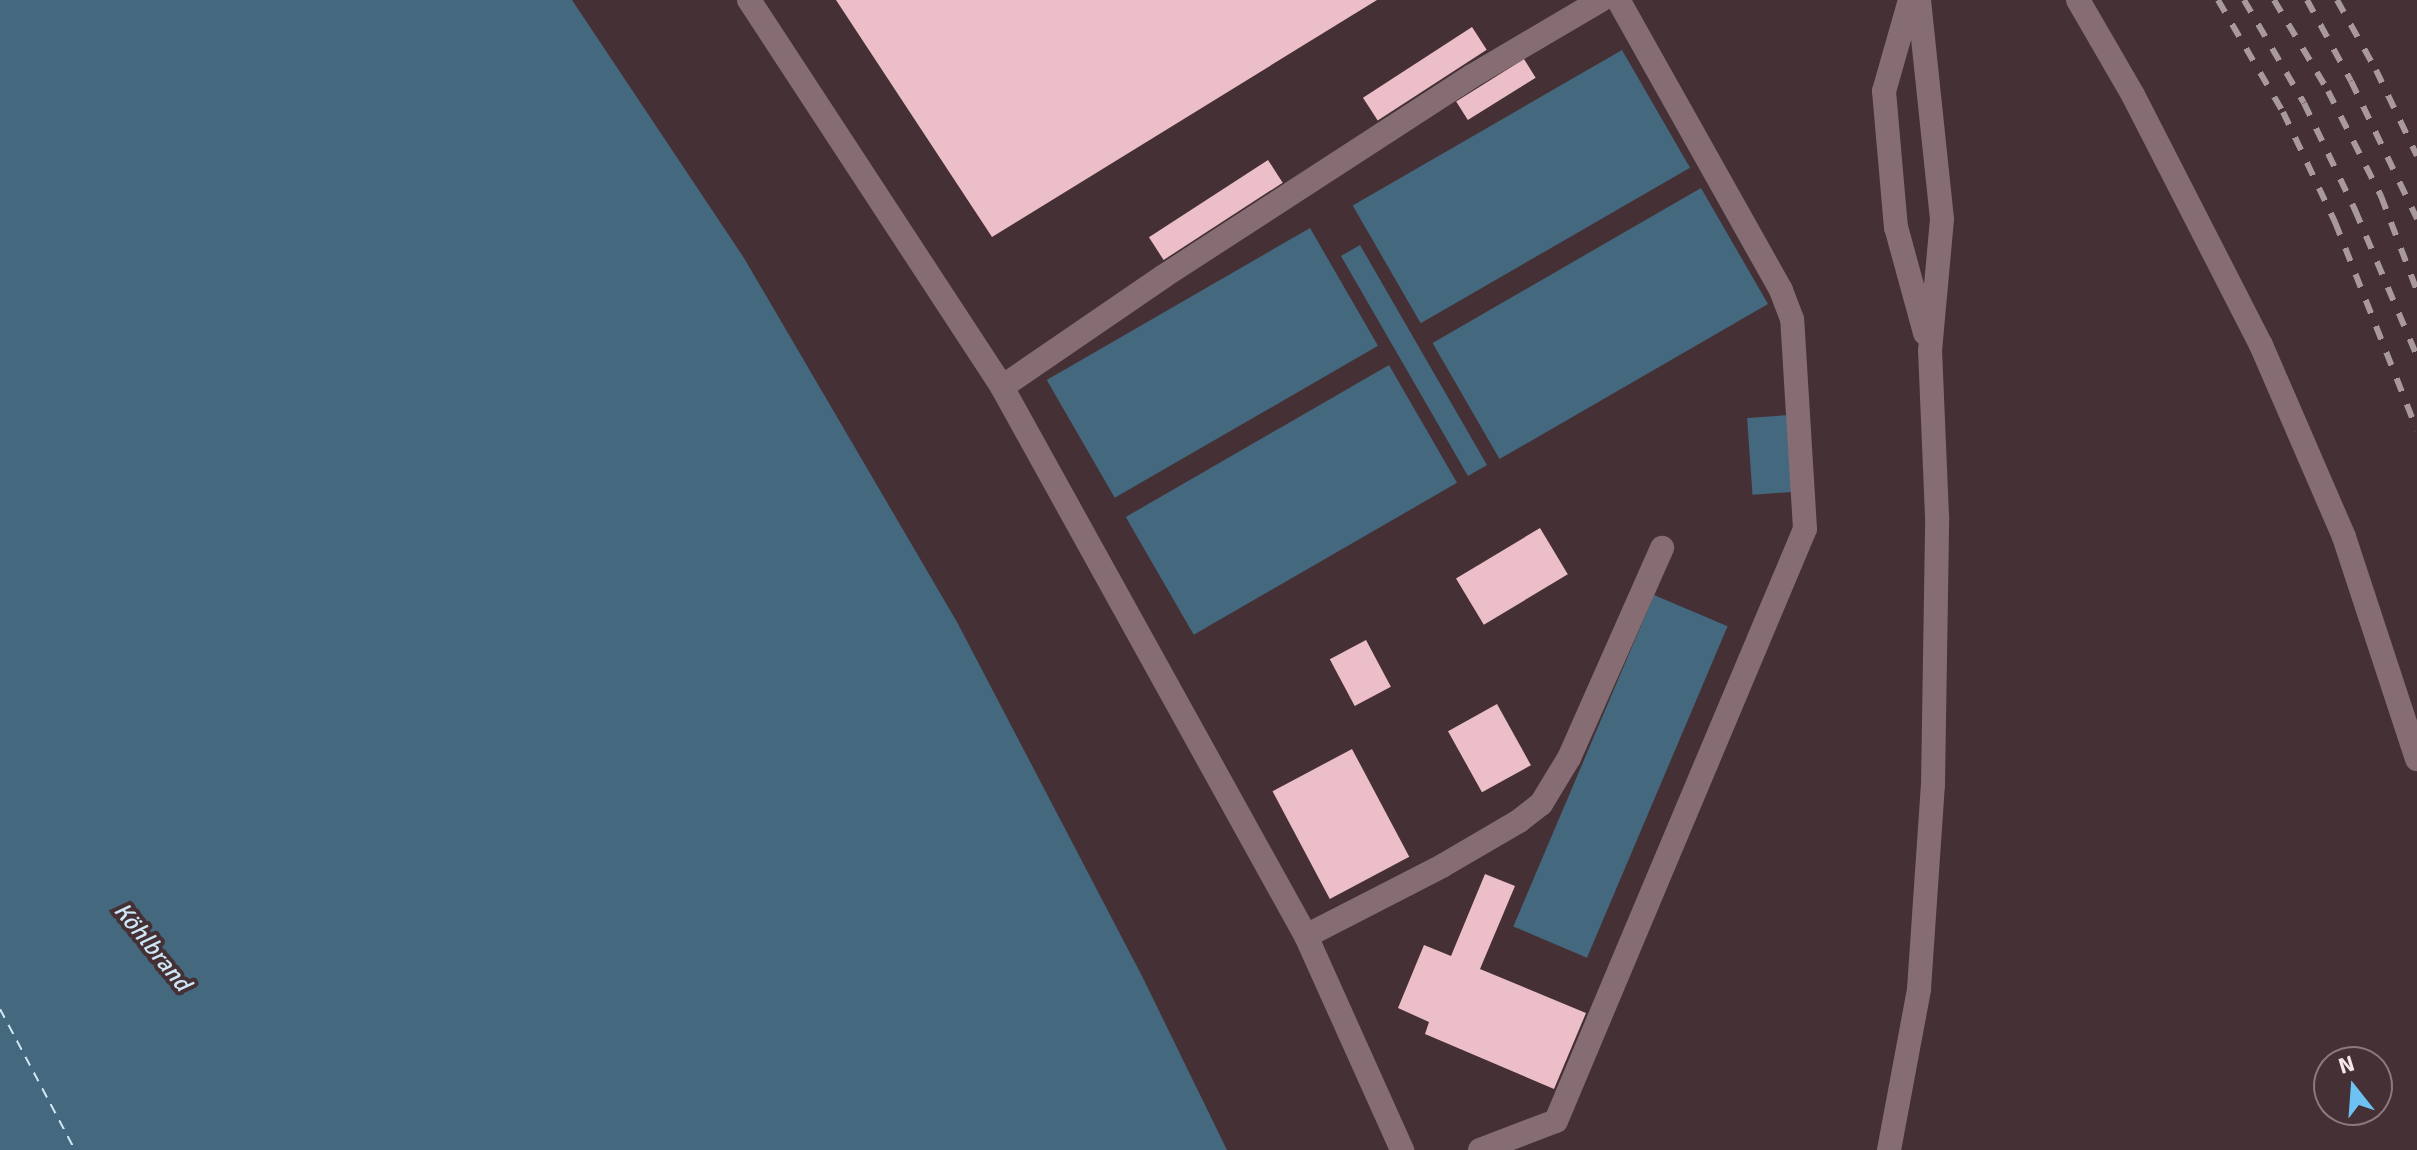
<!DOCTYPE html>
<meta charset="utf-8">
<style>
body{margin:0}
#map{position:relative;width:2417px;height:1150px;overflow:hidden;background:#453035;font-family:Signika,sans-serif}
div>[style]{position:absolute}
.water>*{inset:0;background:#44687d;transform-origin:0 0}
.ferry>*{height:2px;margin-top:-1px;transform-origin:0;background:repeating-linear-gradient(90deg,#cee7f6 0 10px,transparent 0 18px)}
.building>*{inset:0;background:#ebbec8;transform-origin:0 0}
.minor>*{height:24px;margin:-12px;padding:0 12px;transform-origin:12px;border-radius:12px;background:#856d73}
.rail>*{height:6px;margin-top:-3px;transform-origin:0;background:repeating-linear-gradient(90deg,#a9989c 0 14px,transparent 0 28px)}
span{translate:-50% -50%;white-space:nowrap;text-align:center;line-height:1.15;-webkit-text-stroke:8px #453035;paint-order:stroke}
.water-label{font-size:24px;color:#cee7f6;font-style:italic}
.north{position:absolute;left:2313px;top:1046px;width:80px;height:80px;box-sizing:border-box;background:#453035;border:2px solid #8b797d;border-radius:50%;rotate:343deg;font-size:22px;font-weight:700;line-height:32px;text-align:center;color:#f4e6e9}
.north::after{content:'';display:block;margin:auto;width:28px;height:36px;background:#6dc2f3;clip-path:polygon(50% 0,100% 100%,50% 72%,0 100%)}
</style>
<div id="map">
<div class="water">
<i style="clip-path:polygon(0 0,572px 0,744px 258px,957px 622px,1142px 976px,1227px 1150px,0 1150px)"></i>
<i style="left:1622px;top:50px;width:136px;height:311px;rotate:60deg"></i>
<i style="left:1701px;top:188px;width:134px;height:310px;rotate:60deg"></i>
<i style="left:1310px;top:228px;width:136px;height:304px;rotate:60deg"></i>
<i style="left:1360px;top:245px;width:254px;height:22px;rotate:60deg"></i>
<i style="left:1389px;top:365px;width:136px;height:304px;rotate:60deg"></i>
<i style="left:1789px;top:415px;width:77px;height:42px;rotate:86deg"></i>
<i style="left:1654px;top:595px;width:80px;height:360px;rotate:23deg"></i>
</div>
<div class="ferry">
<i style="left:0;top:1009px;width:160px;rotate:62deg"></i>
</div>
<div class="building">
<i style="clip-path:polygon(836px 0,1377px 0,992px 237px)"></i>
<i style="left:1472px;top:27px;width:27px;height:130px;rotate:57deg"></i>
<i style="left:1524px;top:59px;width:22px;height:80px;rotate:58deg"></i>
<i style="left:1268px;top:160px;width:27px;height:142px;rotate:57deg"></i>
<i style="left:1540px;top:528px;width:54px;height:98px;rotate:59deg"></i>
<i style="left:1366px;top:640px;width:53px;height:41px;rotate:62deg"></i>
<i style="left:1497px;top:704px;width:70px;height:56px;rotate:61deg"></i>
<i style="left:1352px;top:749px;width:122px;height:90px;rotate:62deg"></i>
<i style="clip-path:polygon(1485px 874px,1515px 886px,1480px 969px,1586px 1013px,1554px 1089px,1425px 1034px,1429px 1022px,1398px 1008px,1424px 945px,1451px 956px)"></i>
</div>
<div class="minor">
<i style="left:749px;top:0;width:462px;rotate:56.8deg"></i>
<i style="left:1002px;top:387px;width:628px;rotate:61.03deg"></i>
<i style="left:1306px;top:936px;width:235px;rotate:65.8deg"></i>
<i style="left:1910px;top:0;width:95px;rotate:105.9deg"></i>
<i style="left:1884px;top:91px;width:137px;rotate:85deg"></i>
<i style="left:1896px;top:227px;width:110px;rotate:74.7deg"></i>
<i style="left:2078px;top:0;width:110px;rotate:59.9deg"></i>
<i style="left:2133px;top:95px;width:281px;rotate:62.9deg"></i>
<i style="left:2261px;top:345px;width:209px;rotate:66.6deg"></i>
<i style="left:2344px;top:537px;width:234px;rotate:71.8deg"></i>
<i style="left:1002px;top:387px;width:196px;rotate:-34.4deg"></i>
<i style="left:1164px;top:276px;width:367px;rotate:-33deg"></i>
<i style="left:1472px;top:76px;width:150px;rotate:-30.5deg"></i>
<i style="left:1306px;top:936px;width:153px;rotate:-27.2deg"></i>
<i style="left:1442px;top:866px;width:89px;rotate:-30.3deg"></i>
<i style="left:1519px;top:821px;width:28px;rotate:-38deg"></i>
<i style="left:1541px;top:804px;width:54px;rotate:-58.7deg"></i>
<i style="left:1569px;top:758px;width:230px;rotate:-66.1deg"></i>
<i style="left:1480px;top:1150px;width:81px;rotate:-20.9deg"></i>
<i style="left:1556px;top:1121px;width:642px;rotate:-67.19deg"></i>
<i style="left:1805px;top:529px;width:210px;rotate:-93.5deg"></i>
<i style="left:1792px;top:319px;width:31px;rotate:-111deg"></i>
<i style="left:1781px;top:290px;width:333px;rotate:-119.3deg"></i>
<i style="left:1889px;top:1150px;width:164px;rotate:-79.4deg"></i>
<i style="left:1919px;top:989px;width:204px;rotate:-86.1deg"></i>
<i style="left:1933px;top:785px;width:269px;rotate:-89.1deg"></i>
<i style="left:1937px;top:516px;width:165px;rotate:-92.4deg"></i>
<i style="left:1930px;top:351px;width:133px;rotate:-84.8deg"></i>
<i style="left:1942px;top:219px;width:220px;rotate:-96deg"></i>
</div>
<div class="rail">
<i style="left:2218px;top:0;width:129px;rotate:59.9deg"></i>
<i style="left:2283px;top:112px;width:122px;rotate:64.7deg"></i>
<i style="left:2335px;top:222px;width:224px;rotate:68.5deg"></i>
<i style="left:2244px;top:0;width:119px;rotate:59.8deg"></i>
<i style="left:2304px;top:103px;width:119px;rotate:64.5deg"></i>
<i style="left:2355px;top:210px;width:159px;rotate:67deg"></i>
<i style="left:2274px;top:0;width:106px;rotate:59.3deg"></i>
<i style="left:2328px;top:91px;width:118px;rotate:63.2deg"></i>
<i style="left:2381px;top:196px;width:102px;rotate:69.2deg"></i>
<i style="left:2307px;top:0;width:92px;rotate:61.5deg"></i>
<i style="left:2351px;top:81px;width:153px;rotate:64.4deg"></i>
<i style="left:2337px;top:0;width:80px;rotate:60.9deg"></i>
<i style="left:2376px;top:70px;width:95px;rotate:64.5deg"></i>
</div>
<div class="water-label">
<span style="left:152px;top:947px;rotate:51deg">Köhlbrand</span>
</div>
<div class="north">N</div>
</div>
